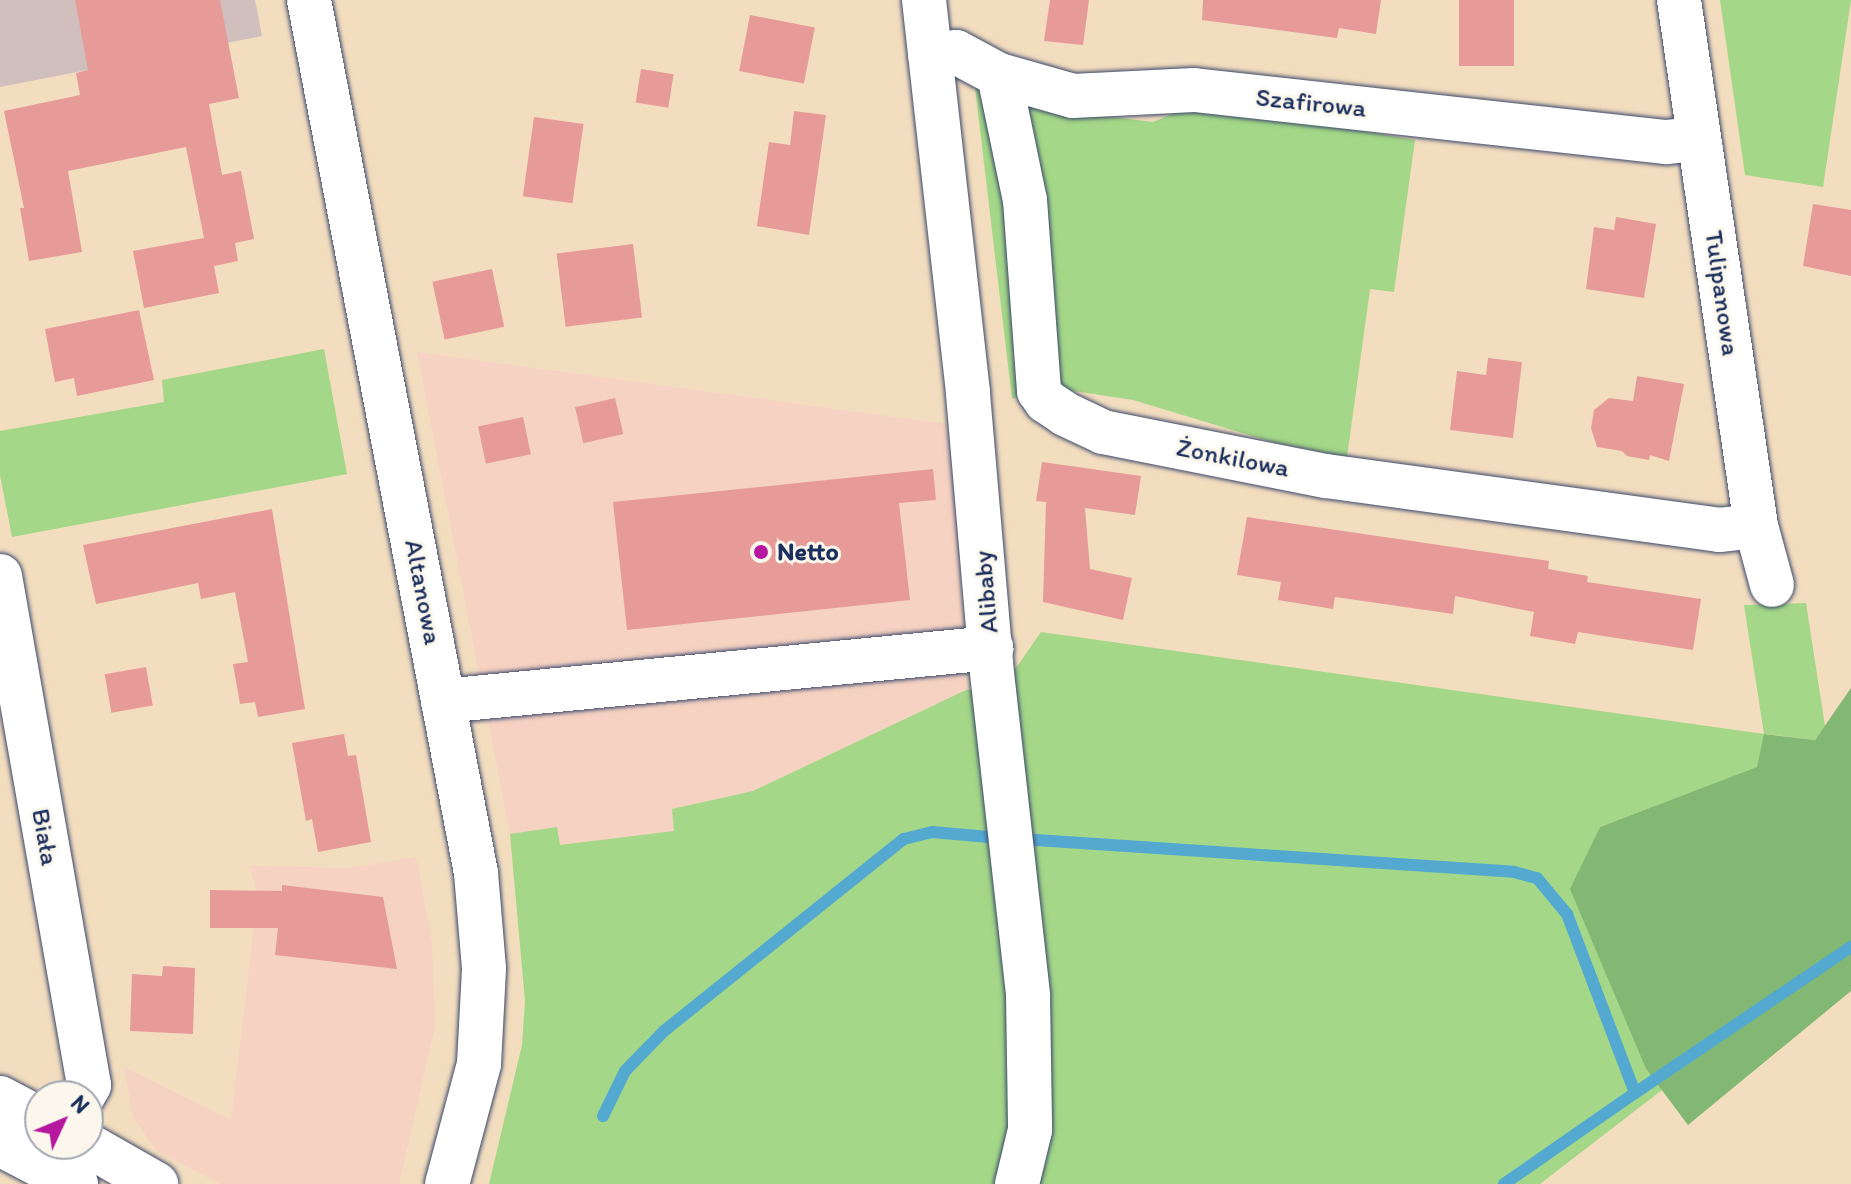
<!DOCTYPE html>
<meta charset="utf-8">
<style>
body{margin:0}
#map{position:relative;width:1851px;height:1184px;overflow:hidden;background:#f3ddbf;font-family:Itim,sans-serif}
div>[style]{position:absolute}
.built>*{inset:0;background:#f5d2c2}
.industrial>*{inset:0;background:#d1bfbd}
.green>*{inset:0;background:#a4d787}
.forest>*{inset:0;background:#83b874}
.stream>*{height:12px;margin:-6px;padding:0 6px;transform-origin:6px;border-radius:6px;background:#54a9d0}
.building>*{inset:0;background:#e69b99;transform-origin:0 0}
.roads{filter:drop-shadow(0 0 2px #3b496d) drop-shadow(0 0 2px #3b496d)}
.minor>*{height:44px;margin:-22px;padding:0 22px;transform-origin:22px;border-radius:22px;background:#fff}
.major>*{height:44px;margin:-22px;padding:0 22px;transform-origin:22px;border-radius:22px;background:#fff}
.dots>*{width:22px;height:22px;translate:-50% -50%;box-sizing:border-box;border:4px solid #fbf7ec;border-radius:50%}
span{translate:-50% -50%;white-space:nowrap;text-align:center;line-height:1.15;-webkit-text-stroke:6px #fbf7ec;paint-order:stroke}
.street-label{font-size:26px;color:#1b2f5e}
.poi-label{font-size:26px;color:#1b2f5e;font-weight:700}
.left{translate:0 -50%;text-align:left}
.north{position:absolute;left:24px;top:1080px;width:80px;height:80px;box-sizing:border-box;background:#fbf7ec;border:2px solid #a1a7b3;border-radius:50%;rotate:46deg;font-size:22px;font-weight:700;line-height:32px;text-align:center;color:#1b2f5e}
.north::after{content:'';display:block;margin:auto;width:28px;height:36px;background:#b5179e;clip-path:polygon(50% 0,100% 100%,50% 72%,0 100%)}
</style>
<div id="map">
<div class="built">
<i style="clip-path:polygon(417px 352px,953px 425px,966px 690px,753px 791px,673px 809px,674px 831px,559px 845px,557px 827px,510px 834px)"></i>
<i style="clip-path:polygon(416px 857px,432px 943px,435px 1026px,399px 1184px,220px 1184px,156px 1150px,133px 1117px,124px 1067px,231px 1120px,258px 896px,250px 866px,351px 868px)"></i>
</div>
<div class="industrial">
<i style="clip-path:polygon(0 0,255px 0,262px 36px,0 87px)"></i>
</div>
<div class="green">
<i style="clip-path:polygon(1720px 0,1851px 0,1823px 187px,1745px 175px)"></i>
<i style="clip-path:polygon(974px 79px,1081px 113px,1153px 122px,1182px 110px,1220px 107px,1415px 140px,1394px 292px,1370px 289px,1347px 457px,1272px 442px,1133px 400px,1048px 387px,1012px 399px)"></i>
<i style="clip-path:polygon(324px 349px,347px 474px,12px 537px,0 475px,0 431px,164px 402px,162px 380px)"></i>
<i style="clip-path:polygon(1806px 603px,1825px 726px,1815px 740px,1765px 734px,1758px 767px,1600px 827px,1571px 889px,1646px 1069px,1662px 1090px,1540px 1184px,1029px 1184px,1009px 678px,1041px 632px,1764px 734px,1744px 605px)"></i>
<i style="clip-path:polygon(981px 689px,1018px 1072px,1002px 1184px,489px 1184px,522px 1045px,525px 1001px,510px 834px,557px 827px,560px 845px,674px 831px,672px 809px,753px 791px,966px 690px)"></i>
</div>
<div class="forest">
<i style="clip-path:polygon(1851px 688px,1851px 991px,1688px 1125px,1646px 1069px,1570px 889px,1600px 827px,1757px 767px,1764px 734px,1815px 740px)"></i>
</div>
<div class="stream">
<i style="left:1021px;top:839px;width:494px;rotate:3.8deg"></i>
<i style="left:1514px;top:872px;width:24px;rotate:15deg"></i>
<i style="left:1537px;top:878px;width:47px;rotate:50.2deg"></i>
<i style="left:1567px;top:914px;width:191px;rotate:69.2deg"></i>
<i style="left:1635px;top:1093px;width:261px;rotate:-34.1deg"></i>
<i style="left:603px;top:1116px;width:50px;rotate:-63.9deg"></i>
<i style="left:625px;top:1071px;width:56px;rotate:-45.7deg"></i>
<i style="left:664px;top:1031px;width:307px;rotate:-38.7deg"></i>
<i style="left:904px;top:839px;width:29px;rotate:-14deg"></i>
<i style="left:932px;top:832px;width:57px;rotate:5deg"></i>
<i style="left:1504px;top:1184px;width:160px;rotate:-34.8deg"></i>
</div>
<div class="building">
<i style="clip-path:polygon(75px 0,220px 0,239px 98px,209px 104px,222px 175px,241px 171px,254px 239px,235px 243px,238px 261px,214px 266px,219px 293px,144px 308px,133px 251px,204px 238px,186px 147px,68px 171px,82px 252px,29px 261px,20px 208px,24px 208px,4px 111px,80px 95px,76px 73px,88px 70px)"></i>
<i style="clip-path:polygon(1050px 0,1089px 0,1083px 45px,1044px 41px)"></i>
<i style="clip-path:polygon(1203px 0,1381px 0,1376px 34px,1339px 28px,1337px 38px,1202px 20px)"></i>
<i style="left:1459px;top:0;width:55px;height:66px"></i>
<i style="left:750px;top:15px;width:66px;height:57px;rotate:11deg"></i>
<i style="left:641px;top:69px;width:33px;height:34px;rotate:9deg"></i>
<i style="clip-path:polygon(794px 111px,826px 115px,809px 235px,757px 226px,769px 142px,790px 145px)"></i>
<i style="left:534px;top:117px;width:50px;height:80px;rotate:8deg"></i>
<i style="clip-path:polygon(1813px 204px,1851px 210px,1851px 276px,1803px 266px)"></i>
<i style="clip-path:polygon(1616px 217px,1656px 224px,1644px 298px,1586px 289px,1594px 227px,1614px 230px)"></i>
<i style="left:633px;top:244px;width:74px;height:77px;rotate:83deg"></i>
<i style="left:492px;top:269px;width:59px;height:61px;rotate:78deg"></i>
<i style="clip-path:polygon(139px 310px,154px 380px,77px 396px,74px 378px,55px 382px,45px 329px)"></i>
<i style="clip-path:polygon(1488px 358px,1522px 362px,1513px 438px,1450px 430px,1457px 371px,1486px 375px)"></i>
<i style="clip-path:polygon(1637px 376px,1684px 384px,1669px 461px,1650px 455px,1649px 460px,1627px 456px,1622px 451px,1597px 447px,1591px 428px,1594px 410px,1609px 398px,1633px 401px)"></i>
<i style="left:615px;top:398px;width:37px;height:41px;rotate:77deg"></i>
<i style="left:523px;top:417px;width:38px;height:46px;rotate:78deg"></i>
<i style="clip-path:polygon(1042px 462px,1141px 476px,1135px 515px,1085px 508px,1090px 569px,1132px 578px,1123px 620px,1043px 602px,1046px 502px,1036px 501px)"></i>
<i style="clip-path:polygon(933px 469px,936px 500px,899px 503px,910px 600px,627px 630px,613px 502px)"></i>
<i style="clip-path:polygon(272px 509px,305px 709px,258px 717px,255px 702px,240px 704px,233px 664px,248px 662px,235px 592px,201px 599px,198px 583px,96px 604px,83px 545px)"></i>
<i style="clip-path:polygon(1247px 517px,1549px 561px,1548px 569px,1588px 576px,1587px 582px,1701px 599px,1693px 650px,1578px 632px,1575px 644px,1530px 636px,1534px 612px,1455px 596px,1453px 614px,1335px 597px,1333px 609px,1278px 600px,1281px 582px,1237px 575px)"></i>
<i style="left:146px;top:667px;width:39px;height:42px;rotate:80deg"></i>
<i style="clip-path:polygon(344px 734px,348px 756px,356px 755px,371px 842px,318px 852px,312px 819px,306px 821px,292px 743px)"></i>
<i style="clip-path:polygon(282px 885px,383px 897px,397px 969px,275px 955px,278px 928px,210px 928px,210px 890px,282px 891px)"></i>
<i style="clip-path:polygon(163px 966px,195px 968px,193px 1034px,130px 1031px,132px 974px,162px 976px)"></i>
</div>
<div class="roads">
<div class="minor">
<i style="left:309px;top:0;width:889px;rotate:79.17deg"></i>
<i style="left:476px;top:873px;width:96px;rotate:85.2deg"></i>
<i style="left:484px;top:969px;width:95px;rotate:93deg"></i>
<i style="left:479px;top:1064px;width:124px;rotate:104.9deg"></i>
<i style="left:924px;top:0;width:396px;rotate:83.6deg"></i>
<i style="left:968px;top:394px;width:271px;rotate:85.1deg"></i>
<i style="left:991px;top:664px;width:334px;rotate:83.6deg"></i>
<i style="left:1028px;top:996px;width:134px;rotate:89.1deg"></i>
<i style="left:1030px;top:1130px;width:56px;rotate:103.5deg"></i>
<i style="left:1679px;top:0;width:532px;rotate:81.67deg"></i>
<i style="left:1756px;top:526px;width:61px;rotate:74.8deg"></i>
<i style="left:930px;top:54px;width:26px;rotate:-4deg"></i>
<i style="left:956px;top:52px;width:49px;rotate:28.1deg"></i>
<i style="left:999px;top:75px;width:77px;rotate:15.8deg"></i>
<i style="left:1073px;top:96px;width:121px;rotate:-2.8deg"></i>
<i style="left:1194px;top:90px;width:475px;rotate:6.3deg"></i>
<i style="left:1666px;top:142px;width:33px;rotate:-5deg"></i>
<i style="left:999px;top:75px;width:128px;rotate:78.3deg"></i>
<i style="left:1025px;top:200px;width:192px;rotate:85.8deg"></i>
<i style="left:1039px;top:391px;width:12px;rotate:55deg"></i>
<i style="left:1046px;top:401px;width:23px;rotate:34deg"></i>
<i style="left:1065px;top:414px;width:42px;rotate:25.3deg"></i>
<i style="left:1103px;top:432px;width:227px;rotate:11.2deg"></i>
<i style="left:1326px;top:476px;width:397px;rotate:7.8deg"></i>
<i style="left:1719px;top:530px;width:37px;rotate:-6deg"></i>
<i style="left:0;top:576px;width:517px;rotate:80.08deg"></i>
<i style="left:89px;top:1085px;width:13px;rotate:119deg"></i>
<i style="left:443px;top:701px;width:551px;rotate:-5.52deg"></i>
</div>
<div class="major">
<i style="left:0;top:1098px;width:45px;rotate:27.7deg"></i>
<i style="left:0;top:1144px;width:86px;rotate:27.8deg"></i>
<i style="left:86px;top:1144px;width:81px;rotate:29.7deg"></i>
</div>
</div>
<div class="dots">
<i style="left:761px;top:552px;background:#b5179e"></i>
</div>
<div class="street-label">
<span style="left:1311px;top:103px;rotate:6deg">Szafirowa</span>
<span style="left:1722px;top:293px;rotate:82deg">Tulipanowa</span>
<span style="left:1233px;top:458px;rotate:11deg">Żonkilowa</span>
<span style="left:423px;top:592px;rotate:79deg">Altanowa</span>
<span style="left:986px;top:592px;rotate:-95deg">Alibaby</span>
<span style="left:45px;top:837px;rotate:80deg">Biała</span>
</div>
<div class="poi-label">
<span class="left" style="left:777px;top:552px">Netto</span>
</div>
<div class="north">N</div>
</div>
